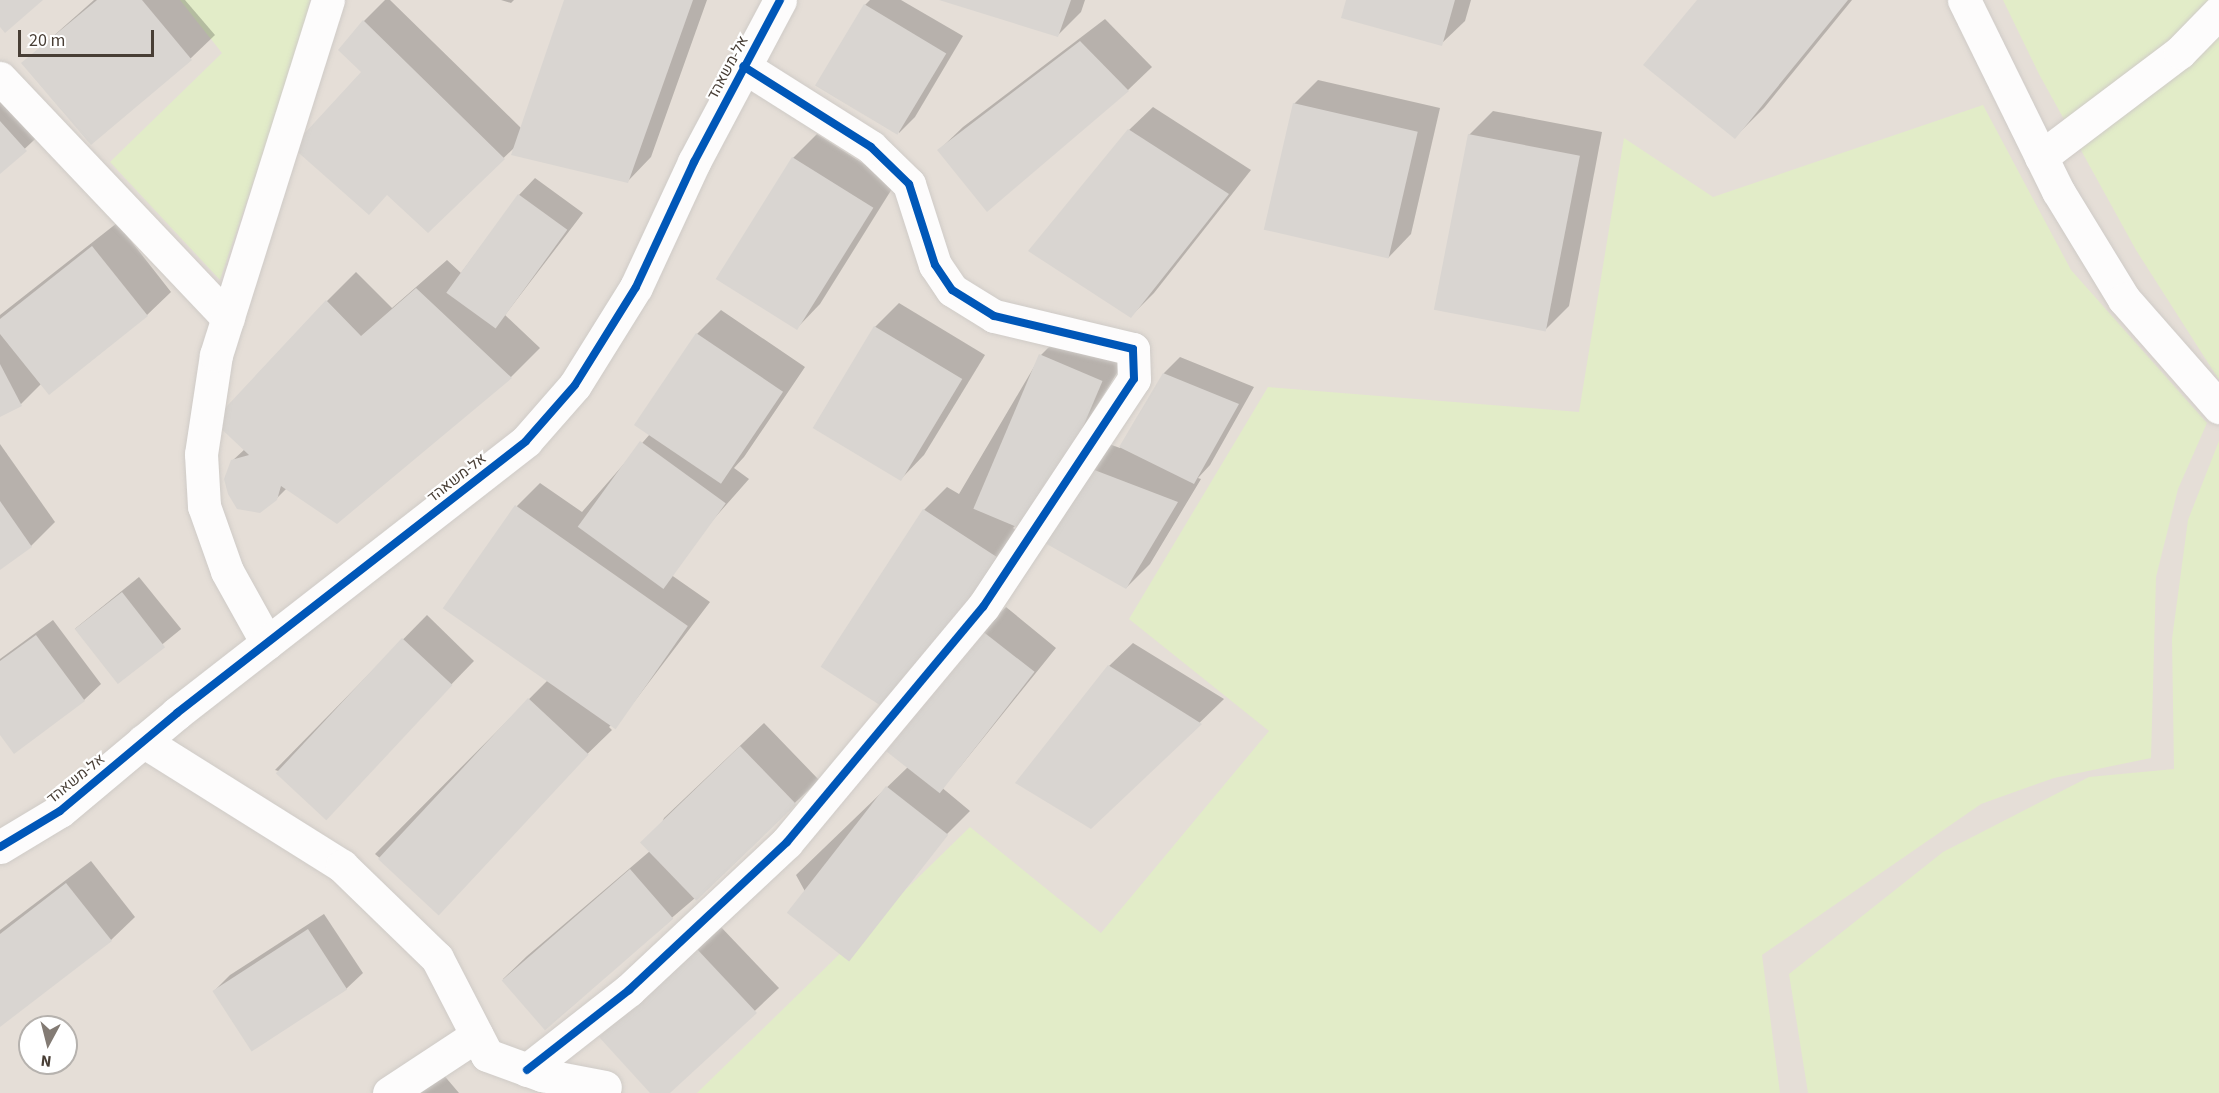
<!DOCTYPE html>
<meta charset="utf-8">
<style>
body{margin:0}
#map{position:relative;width:2219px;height:1093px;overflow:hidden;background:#f0edea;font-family:"Source Sans 3",Heebo,sans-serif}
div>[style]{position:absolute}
.residential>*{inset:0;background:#e5ded7}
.green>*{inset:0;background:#e2ecc8}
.shadow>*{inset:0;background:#0003;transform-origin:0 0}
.building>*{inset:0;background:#d9d5d1;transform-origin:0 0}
.roads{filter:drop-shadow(0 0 2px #cfcbc7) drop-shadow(0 0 2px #cfcbc7)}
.minor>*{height:33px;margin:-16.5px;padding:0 16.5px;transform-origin:16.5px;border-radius:16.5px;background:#fdfcfc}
.cycleway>*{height:8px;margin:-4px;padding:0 4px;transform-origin:4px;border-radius:4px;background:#0057b8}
span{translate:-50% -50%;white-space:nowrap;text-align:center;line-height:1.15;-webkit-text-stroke:4.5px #fff;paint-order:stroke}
.street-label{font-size:15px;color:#483e35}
.north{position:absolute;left:18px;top:1015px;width:60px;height:60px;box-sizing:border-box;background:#fff;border:2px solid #b6b2ae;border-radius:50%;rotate:187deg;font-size:16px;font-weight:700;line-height:24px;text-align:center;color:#483e35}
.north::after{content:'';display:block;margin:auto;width:21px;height:27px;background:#837b74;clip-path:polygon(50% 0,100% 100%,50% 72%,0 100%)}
.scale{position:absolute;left:18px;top:30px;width:136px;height:27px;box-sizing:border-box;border:3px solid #483e35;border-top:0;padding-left:8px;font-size:18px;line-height:21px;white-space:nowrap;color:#483e35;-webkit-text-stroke:4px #fff;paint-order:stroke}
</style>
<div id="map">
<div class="residential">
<i style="clip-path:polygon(evenodd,0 0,2219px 0,2219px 1093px,0 1093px,0 0,30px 1027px,66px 1027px,66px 1063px,30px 1063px,30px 1027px)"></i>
</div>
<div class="green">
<i style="clip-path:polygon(180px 0,310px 0,302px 39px,220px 280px,110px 162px,222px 53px)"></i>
<i style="clip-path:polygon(2003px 0,2219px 0,2219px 380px,2136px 250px,2039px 74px)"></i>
<i style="clip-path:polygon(1983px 105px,2071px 270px,2207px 423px,2178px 489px,2156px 577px,2151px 758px,2054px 778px,1981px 804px,1762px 955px,1780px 1093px,697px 1093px,970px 827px,1101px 933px,1269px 731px,1129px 619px,1268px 387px,1579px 412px,1624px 138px,1713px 197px)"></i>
<i style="clip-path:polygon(2219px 441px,2219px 1093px,1808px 1093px,1789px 974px,1943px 852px,2089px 777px,2174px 769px,2172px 639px,2188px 520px)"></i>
</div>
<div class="shadow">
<i style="clip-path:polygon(94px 0,185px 0,215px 35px,191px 58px,91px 143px,23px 63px)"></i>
<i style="clip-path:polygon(385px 0,390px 0,521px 128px,566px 0,707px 0,651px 157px,628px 181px,514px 148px,428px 231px,363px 72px,364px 21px)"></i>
<i style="clip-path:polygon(501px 0,514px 0,511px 3px)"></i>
<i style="clip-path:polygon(870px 0,901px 0,963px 36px,915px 117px,899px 133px,865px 5px)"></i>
<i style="clip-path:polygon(942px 0,1085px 0,1081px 12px,1058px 35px)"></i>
<i style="clip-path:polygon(1347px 0,1471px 0,1465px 21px,1441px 44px)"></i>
<i style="clip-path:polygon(1698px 0,1852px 0,1764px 108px,1735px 137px)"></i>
<i style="clip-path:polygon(1105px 19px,1152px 67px,1128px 90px,988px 209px,939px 150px,963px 127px)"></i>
<i style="clip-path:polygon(0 71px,49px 126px,0 172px)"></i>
<i style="clip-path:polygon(1318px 80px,1440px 108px,1411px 234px,1388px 258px,1294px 104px)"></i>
<i style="clip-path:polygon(1153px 107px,1251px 170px,1154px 293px,1131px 316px,1129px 130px)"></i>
<i style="clip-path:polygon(1493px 111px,1602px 132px,1569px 306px,1545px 330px,1469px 135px)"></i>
<i style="clip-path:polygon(817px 134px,895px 184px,820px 304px,797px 328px,793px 158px)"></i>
<i style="clip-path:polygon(535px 178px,583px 213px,505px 315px,540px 348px,511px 377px,287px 488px,276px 499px,232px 461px,245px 449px,327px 301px,356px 272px,392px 308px,447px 260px,461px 273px,519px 195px)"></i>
<i style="clip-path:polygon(117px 223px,171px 292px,147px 315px,49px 393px,42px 383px,21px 404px,0 415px,0 315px)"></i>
<i style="clip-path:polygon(899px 303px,985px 355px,924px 455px,901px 479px,815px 427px,875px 327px)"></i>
<i style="clip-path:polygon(721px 310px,805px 367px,744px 457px,734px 468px,749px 479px,667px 572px,710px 602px,634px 702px,609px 727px,612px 730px,433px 904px,375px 854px,547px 681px,517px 506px,540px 483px,582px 512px,650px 434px,636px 424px,697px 334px)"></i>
<i style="clip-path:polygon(1064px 332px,1126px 358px,1037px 504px,1013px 528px,1020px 533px,906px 682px,924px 510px,947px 487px,959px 494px,1041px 355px)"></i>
<i style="clip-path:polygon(1180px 357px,1254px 387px,1210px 465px,1198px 478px,1201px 479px,1150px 564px,1126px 588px,1040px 539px,1109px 444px,1120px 448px,1164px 373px)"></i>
<i style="clip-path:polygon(0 444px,55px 522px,31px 546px,0 568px)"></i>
<i style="left:139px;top:577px;width:67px;height:82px;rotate:51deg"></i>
<i style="clip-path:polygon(1006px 607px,1056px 648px,960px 767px,940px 786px,970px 811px,835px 946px,796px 875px,908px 767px,982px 631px)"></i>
<i style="clip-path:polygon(427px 615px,474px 661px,347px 792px,275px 770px)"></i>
<i style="clip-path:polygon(53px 620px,101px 684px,84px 700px,0 732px,0 659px)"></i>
<i style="clip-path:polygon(1133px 643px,1224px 699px,1091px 828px,1109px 666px)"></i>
<i style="clip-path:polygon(764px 723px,819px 780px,695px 898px,544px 1027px,503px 979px,527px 956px,650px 851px,664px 818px)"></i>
<i style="clip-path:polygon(91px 861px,135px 917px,111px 940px,0 1025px,0 930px)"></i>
<i style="clip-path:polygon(324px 914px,363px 973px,346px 989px,214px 991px,230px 975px)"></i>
<i style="clip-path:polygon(720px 926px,779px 988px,668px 1093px,652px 1093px,601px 1037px)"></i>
<i style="clip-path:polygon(436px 1066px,459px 1093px,405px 1093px)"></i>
</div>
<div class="building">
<i style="clip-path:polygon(0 0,43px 0,5px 33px,0 27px)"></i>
<i style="clip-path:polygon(97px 0,142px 0,192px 60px,91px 145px,21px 63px)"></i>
<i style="clip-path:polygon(564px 0,693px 0,628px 183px,511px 155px)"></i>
<i style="clip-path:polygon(939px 0,1071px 0,1058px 37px)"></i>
<i style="clip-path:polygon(1346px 0,1455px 0,1442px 46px,1341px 18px)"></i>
<i style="clip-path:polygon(1697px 0,1848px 0,1735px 139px,1643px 65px)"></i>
<i style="left:864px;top:4px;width:96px;height:95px;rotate:31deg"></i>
<i style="clip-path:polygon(363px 20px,505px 159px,428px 233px,387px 195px,369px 215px,292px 147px,361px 72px,338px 50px)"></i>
<i style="clip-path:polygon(1080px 41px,1129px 91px,987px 212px,937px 150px)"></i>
<i style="left:1293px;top:103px;width:128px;height:130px;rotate:13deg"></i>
<i style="clip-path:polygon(0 121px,27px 151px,0 174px)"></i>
<i style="clip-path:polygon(1128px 129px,1229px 194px,1131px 318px,1028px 251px)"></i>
<i style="left:1468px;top:134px;width:114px;height:179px;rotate:11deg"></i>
<i style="left:792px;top:157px;width:96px;height:144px;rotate:32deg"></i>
<i style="left:518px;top:194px;width:61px;height:122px;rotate:36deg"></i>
<i style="clip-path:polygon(92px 246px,148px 316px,49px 395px,0 334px,0 319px)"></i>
<i style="clip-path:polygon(416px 288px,512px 378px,337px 524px,281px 486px,277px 500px,260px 513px,237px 509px,228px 494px,224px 479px,231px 460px,249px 455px,213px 421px,326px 300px,361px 336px)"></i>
<i style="left:874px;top:326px;width:103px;height:119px;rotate:31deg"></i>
<i style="left:696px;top:333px;width:105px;height:111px;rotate:34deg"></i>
<i style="left:1039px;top:354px;width:69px;height:168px;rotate:23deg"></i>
<i style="clip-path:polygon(0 364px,22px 406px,0 417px)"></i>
<i style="clip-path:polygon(1163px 373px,1239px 404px,1194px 484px,1119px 447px)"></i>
<i style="left:640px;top:441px;width:106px;height:106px;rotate:36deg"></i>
<i style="clip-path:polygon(1084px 466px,1178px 502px,1126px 589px,1038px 539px)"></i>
<i style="clip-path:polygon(0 501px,32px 547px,0 570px)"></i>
<i style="left:515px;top:505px;width:211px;height:126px;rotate:35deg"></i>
<i style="left:923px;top:509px;width:88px;height:188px;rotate:33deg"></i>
<i style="left:122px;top:592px;width:70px;height:60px;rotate:52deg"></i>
<i style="left:981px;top:630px;width:68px;height:154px;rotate:38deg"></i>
<i style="clip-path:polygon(36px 635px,85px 701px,14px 754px,0 735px,0 661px)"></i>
<i style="left:402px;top:638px;width:69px;height:185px;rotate:43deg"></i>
<i style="clip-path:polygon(1108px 665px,1202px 724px,1091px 829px,1015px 783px)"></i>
<i style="left:528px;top:698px;width:83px;height:220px;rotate:43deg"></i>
<i style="left:740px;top:746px;width:81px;height:139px;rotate:46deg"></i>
<i style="left:886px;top:786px;width:79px;height:161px;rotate:38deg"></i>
<i style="left:630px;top:869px;width:66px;height:170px;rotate:49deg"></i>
<i style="clip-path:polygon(66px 883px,112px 941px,0 1027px,0 934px)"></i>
<i style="left:308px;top:929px;width:72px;height:114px;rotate:57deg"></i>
<i style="clip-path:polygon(696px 948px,757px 1013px,670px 1093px,650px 1093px,599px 1037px)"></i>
</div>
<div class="roads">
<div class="minor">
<i style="left:1964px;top:0;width:213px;rotate:63.8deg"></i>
<i style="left:2058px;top:191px;width:127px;rotate:58.6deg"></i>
<i style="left:2124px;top:299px;width:144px;rotate:48.7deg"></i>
<i style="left:0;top:78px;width:331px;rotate:46.5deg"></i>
<i style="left:2041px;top:157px;width:174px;rotate:-37.1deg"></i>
<i style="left:2180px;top:52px;width:56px;rotate:-45.7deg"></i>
<i style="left:267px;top:643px;width:82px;rotate:-119.1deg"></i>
<i style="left:227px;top:571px;width:69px;rotate:-109.5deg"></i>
<i style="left:204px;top:506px;width:52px;rotate:-93.3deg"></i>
<i style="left:201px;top:454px;width:100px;rotate:-81.4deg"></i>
<i style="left:216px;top:355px;width:372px;rotate:-72.5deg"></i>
<i style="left:143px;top:741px;width:235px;rotate:32.1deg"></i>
<i style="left:342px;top:866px;width:132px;rotate:44.1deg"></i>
<i style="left:437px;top:958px;width:109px;rotate:62.7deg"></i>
<i style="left:487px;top:1055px;width:59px;rotate:20deg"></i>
<i style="left:542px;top:1075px;width:64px;rotate:10.8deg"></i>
<i style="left:0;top:847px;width:70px;rotate:-31deg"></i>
<i style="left:60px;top:811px;width:153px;rotate:-39.9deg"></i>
<i style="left:177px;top:713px;width:442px;rotate:-37.9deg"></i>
<i style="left:526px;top:441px;width:74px;rotate:-48.8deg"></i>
<i style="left:575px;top:385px;width:115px;rotate:-58.1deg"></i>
<i style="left:636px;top:287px;width:138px;rotate:-65.1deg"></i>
<i style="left:694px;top:162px;width:183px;rotate:-62deg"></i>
<i style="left:527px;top:1070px;width:130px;rotate:-38.1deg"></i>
<i style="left:629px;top:990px;width:216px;rotate:-43.1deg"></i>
<i style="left:787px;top:842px;width:306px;rotate:-50.2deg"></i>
<i style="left:983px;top:607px;width:273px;rotate:-56.5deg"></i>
<i style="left:1134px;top:379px;width:30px;rotate:-92deg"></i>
<i style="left:1133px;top:349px;width:143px;rotate:-166.6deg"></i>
<i style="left:994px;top:316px;width:49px;rotate:-148.2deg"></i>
<i style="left:952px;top:290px;width:30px;rotate:-124deg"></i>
<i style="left:935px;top:265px;width:85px;rotate:-107.8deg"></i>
<i style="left:909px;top:184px;width:53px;rotate:-135.8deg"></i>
<i style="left:871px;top:147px;width:151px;rotate:-147.7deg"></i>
<i style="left:389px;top:1093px;width:105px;rotate:-33.4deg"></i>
</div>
</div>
<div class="cycleway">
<i style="left:0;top:847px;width:70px;rotate:-31deg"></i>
<i style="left:60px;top:811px;width:153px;rotate:-39.9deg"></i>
<i style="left:177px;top:713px;width:442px;rotate:-37.9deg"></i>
<i style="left:526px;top:441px;width:74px;rotate:-48.8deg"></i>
<i style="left:575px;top:385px;width:115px;rotate:-58.1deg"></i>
<i style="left:636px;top:287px;width:138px;rotate:-65.1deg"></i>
<i style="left:694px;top:162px;width:183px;rotate:-62deg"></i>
<i style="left:527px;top:1070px;width:130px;rotate:-38.1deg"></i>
<i style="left:629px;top:990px;width:216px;rotate:-43.1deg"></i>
<i style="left:787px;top:842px;width:306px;rotate:-50.2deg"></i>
<i style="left:983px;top:607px;width:273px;rotate:-56.5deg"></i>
<i style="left:1134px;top:379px;width:30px;rotate:-92deg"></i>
<i style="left:1133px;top:349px;width:143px;rotate:-166.6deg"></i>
<i style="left:994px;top:316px;width:49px;rotate:-148.2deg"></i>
<i style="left:952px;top:290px;width:30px;rotate:-124deg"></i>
<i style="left:935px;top:265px;width:85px;rotate:-107.8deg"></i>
<i style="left:909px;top:184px;width:53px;rotate:-135.8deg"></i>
<i style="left:871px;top:147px;width:151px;rotate:-147.7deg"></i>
</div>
<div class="street-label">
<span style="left:728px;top:68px;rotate:-62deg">אל-משאהד</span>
<span style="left:457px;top:478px;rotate:-38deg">אל-משאהד</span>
<span style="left:76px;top:779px;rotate:-39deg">אל-משאהד</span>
</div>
<div class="north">N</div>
<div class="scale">20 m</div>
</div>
